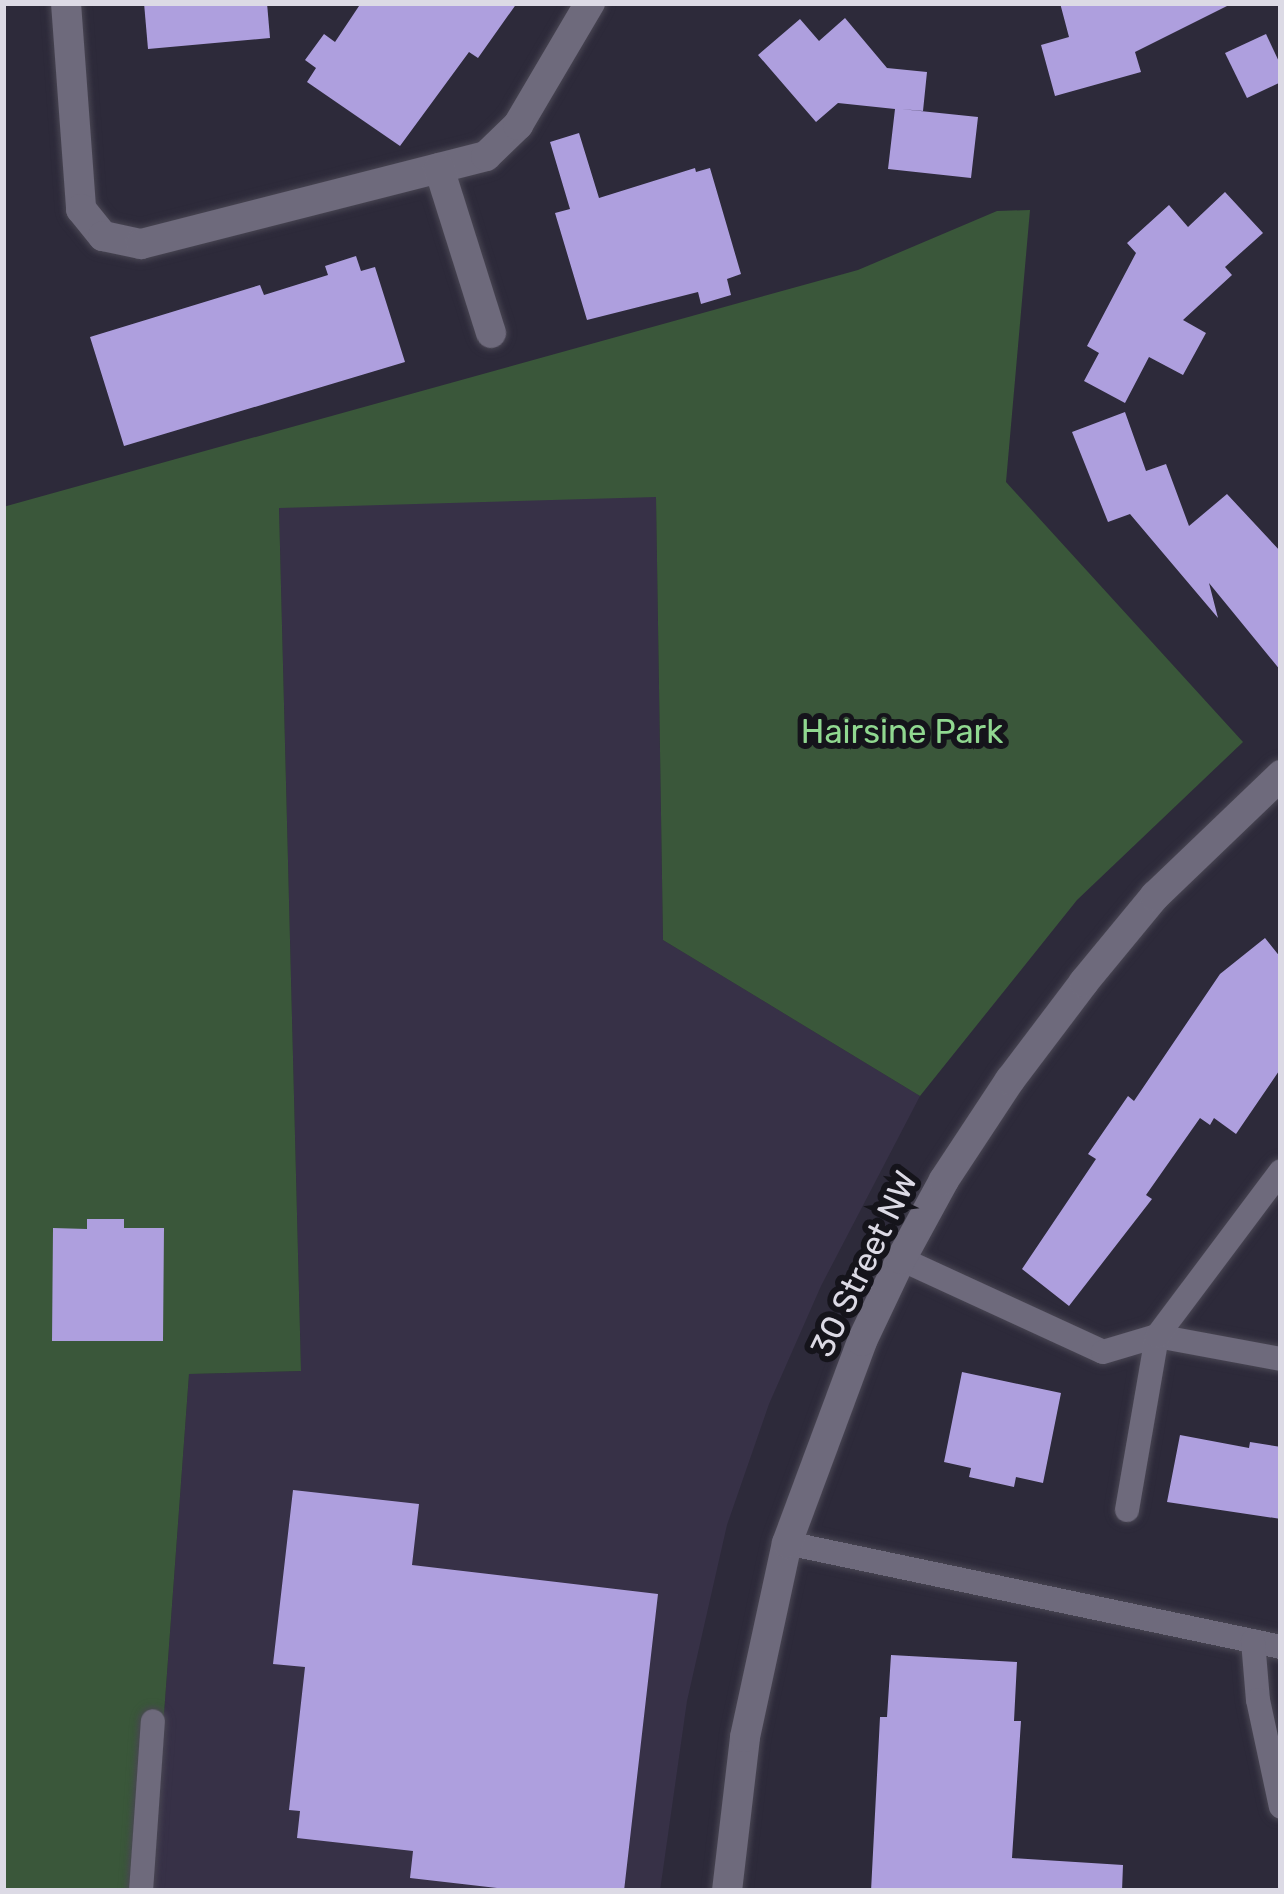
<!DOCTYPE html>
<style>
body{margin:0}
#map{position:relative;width:1284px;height:1894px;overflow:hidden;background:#2d2a3a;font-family:Rubik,sans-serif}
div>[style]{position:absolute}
.built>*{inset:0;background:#373147}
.green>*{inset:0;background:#3a573a}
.building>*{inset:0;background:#ae9fde}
.roads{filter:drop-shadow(0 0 3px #494653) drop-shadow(0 0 3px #494653)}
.lane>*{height:24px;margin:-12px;padding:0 12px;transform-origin:12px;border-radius:12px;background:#6e6a7c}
.street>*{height:30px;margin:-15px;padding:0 15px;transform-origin:15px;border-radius:15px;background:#6e6a7c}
span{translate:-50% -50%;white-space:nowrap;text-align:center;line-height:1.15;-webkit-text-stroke:12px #15141b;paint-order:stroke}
.park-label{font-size:33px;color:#90d890}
.street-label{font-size:33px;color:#dcdae5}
.frame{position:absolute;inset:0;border:6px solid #dcdae5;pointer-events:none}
</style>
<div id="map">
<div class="built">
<i style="clip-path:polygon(656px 496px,663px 940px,920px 1096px,821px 1286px,769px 1404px,727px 1525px,687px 1701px,660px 1891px,151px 1891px,189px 1374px,301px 1371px,279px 507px)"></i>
</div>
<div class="green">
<i style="clip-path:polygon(1030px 210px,1006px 482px,1243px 742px,1077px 900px,920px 1096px,663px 940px,656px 497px,279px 508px,301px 1371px,189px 1374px,151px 1891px,3px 1891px,3px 507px,858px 270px,997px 211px)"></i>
</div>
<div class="building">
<i style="clip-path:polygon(144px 3px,267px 3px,270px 38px,148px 49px)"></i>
<i style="clip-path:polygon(361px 3px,517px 3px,478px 58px,469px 52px,400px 146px,307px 82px,316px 68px,305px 60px,324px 34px,335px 42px)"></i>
<i style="clip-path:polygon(1060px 3px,1233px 3px,1135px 52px,1141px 72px,1055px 96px,1041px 45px,1069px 37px)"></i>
<i style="clip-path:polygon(845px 18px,887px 68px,927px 72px,923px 111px,901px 109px,978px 117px,971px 178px,888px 169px,895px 109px,838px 103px,816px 122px,758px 55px,800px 19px,819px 41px)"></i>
<i style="clip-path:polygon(1266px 34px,1281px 66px,1281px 82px,1247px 98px,1225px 53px)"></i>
<i style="clip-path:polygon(579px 133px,599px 198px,695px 168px,696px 172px,710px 168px,741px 274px,727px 279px,731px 295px,701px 304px,698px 292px,587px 320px,555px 213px,570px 209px,550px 142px)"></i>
<i style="clip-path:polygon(1225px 192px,1263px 233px,1225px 267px,1232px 275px,1183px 320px,1206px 333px,1183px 375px,1149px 357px,1125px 403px,1084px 381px,1099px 353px,1087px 346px,1136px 253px,1127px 243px,1169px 205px,1188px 227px)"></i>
<i style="clip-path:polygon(356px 256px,361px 271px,375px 267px,405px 362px,124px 446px,90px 337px,260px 285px,264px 295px,328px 275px,325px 266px)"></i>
<i style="clip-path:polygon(1125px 412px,1146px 471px,1166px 464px,1189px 526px,1227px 494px,1281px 552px,1281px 671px,1209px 583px,1218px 618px,1130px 514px,1108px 522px,1072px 432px)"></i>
<i style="clip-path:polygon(1265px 938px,1281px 958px,1281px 1068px,1236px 1134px,1214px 1118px,1210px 1125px,1200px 1118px,1146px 1195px,1152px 1199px,1069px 1306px,1022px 1269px,1096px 1159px,1088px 1154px,1128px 1096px,1134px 1101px,1220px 974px)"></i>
<i style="clip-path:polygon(87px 1219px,124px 1219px,124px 1228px,164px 1228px,163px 1341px,52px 1341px,53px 1228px,87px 1229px)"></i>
<i style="clip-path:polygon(962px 1372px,1061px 1393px,1043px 1483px,1016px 1477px,1014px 1487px,969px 1477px,971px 1468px,944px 1462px)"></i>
<i style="clip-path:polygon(1180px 1435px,1249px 1448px,1250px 1442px,1281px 1447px,1281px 1519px,1167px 1502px)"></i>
<i style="clip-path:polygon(293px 1490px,419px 1504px,412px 1565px,658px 1594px,624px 1891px,524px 1891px,410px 1878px,413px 1851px,297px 1838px,300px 1811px,289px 1810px,305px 1667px,273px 1664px)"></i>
<i style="clip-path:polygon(891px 1655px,1017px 1662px,1014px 1721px,1021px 1721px,1012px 1858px,1123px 1865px,1122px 1891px,871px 1891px,880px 1717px,887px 1717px)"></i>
</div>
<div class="roads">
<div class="lane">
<i style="left:901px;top:1259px;width:222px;rotate:24.7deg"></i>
<i style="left:1103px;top:1352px;width:56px;rotate:-16.5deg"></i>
<i style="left:1157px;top:1336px;width:126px;rotate:10.5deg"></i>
<i style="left:1127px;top:1510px;width:177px;rotate:-80.2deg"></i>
<i style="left:1157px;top:1336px;width:206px;rotate:-53.1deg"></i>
<i style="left:787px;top:1543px;width:505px;rotate:11.89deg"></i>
<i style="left:1253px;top:1641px;width:59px;rotate:85.2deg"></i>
<i style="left:1258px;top:1700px;width:109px;rotate:77.9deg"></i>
<i style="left:141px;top:1891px;width:170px;rotate:-86deg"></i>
</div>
<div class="street">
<i style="left:66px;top:3px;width:207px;rotate:85.8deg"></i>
<i style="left:81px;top:209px;width:35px;rotate:51deg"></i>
<i style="left:103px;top:236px;width:39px;rotate:12deg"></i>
<i style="left:141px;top:244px;width:356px;rotate:-14.3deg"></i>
<i style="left:486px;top:156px;width:45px;rotate:-44.1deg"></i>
<i style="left:518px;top:125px;width:142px;rotate:-59.5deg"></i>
<i style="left:439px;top:168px;width:173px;rotate:72.5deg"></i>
<i style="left:727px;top:1891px;width:155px;rotate:-83.3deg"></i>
<i style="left:745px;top:1737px;width:198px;rotate:-77.8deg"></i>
<i style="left:787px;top:1543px;width:215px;rotate:-69.6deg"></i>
<i style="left:862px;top:1341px;width:91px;rotate:-64.6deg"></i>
<i style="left:901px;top:1259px;width:90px;rotate:-61.4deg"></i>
<i style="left:944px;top:1180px;width:120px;rotate:-56.6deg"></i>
<i style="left:1010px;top:1080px;width:123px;rotate:-52.9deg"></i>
<i style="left:1084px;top:982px;width:112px;rotate:-50.5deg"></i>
<i style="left:1155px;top:896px;width:175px;rotate:-43.8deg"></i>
</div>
</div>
<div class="park-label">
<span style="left:902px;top:732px">Hairsine Park</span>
</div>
<div class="street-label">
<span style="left:864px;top:1264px;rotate:-64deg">30 Street NW</span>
</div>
<div class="frame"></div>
</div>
